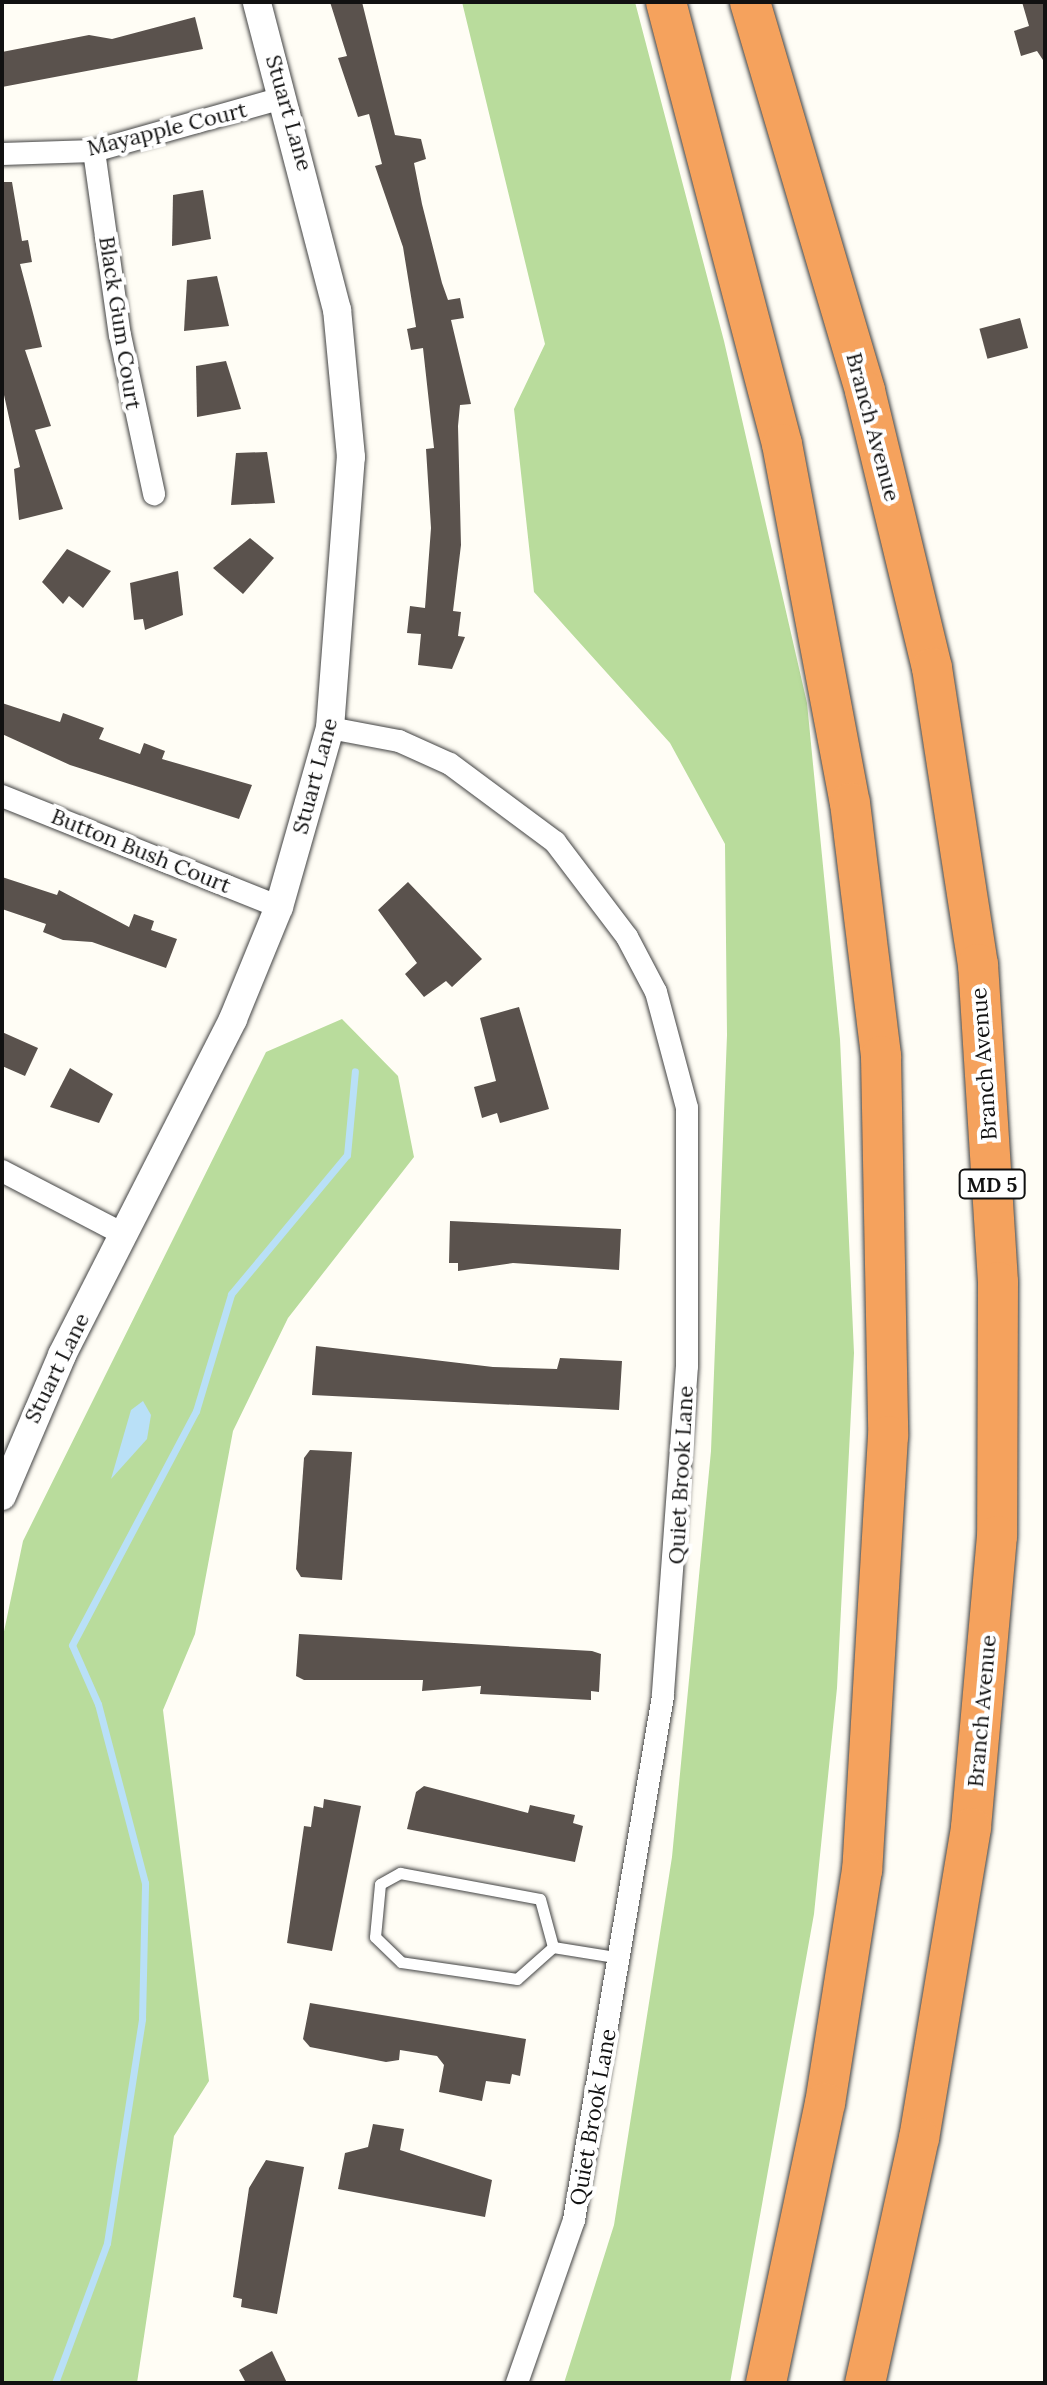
<!DOCTYPE html>
<style>
body{margin:0}
#map{position:relative;width:1047px;height:2385px;overflow:hidden;background:#fffdf5;font-family:Lora,serif}
div>[style]{position:absolute}
.forest>*{inset:0;background:#b9dc9c}
.water>*{inset:0;background:#b9e0f7}
.stream>*{height:7px;margin:-3.5px;padding:0 3.5px;transform-origin:3.5px;border-radius:3.5px;background:#b9e0f7}
.building>*{inset:0;background:#5a524d;transform-origin:0 0}
.roads{filter:drop-shadow(0 0 2px #444) drop-shadow(0 0 2px #444)}
.service>*{height:11px;margin:-5.5px;padding:0 5.5px;transform-origin:5.5px;border-radius:5.5px;background:#fff}
.minor>*{height:22px;margin:-11px;padding:0 11px;transform-origin:11px;border-radius:11px;background:#fff}
.tertiary>*{height:28px;margin:-14px;padding:0 14px;transform-origin:14px;border-radius:14px;background:#fff}
.motorway>*{height:40px;margin:-20px;padding:0 20px;transform-origin:20px;border-radius:20px;background:#f5a25d}
span{translate:-50% -50%;white-space:nowrap;text-align:center;line-height:1.15;-webkit-text-stroke:8px #fff;paint-order:stroke}
.shield-label span{padding:2px 6px;background:#fff;border:2px solid;border-radius:6px;-webkit-text-stroke-width:0}
.shield-label{font-size:20px;color:#111;font-weight:700}
.street-label{font-size:22px;color:#111}
.frame{position:absolute;inset:0;border:4px solid #111;pointer-events:none}
</style>
<div id="map">
<div class="forest">
<i style="clip-path:polygon(462px 2px,635px 2px,724px 341px,807px 703px,840px 1039px,854px 1353px,837px 1688px,814px 1914px,730px 2383px,564px 2383px,614px 2225px,672px 1857px,711px 1451px,727px 1035px,725px 844px,670px 743px,534px 592px,514px 409px,545px 344px)"></i>
<i style="clip-path:polygon(342px 1019px,398px 1076px,414px 1157px,288px 1318px,233px 1431px,195px 1634px,163px 1710px,209px 2081px,174px 2136px,137px 2383px,2px 2383px,2px 1641px,23px 1541px,266px 1052px)"></i>
</div>
<div class="water">
<i style="clip-path:polygon(143px 1401px,151px 1415px,147px 1439px,111px 1479px,131px 1410px)"></i>
</div>
<div class="stream">
<i style="left:55px;top:2383px;width:149px;rotate:-69.6deg"></i>
<i style="left:107px;top:2243px;width:227px;rotate:-81.1deg"></i>
<i style="left:142px;top:2019px;width:136px;rotate:-88.7deg"></i>
<i style="left:145px;top:1883px;width:185px;rotate:-104.7deg"></i>
<i style="left:98px;top:1704px;width:64px;rotate:-113.8deg"></i>
<i style="left:72px;top:1645px;width:265px;rotate:-62.1deg"></i>
<i style="left:196px;top:1411px;width:122px;rotate:-73.3deg"></i>
<i style="left:231px;top:1294px;width:181px;rotate:-50.2deg"></i>
<i style="left:347px;top:1155px;width:84px;rotate:-84.6deg"></i>
</div>
<div class="building">
<i style="clip-path:polygon(330px 2px,362px 2px,395px 135px,421px 139px,426px 159px,414px 163px,422px 204px,442px 283px,448px 300px,460px 298px,464px 318px,451px 320px,471px 404px,460px 405px,458px 426px,461px 545px,453px 611px,461px 612px,458px 636px,465px 637px,452px 669px,418px 665px,421px 634px,407px 633px,410px 606px,425px 608px,431px 528px,426px 449px,434px 448px,423px 348px,411px 350px,407px 329px,416px 327px,403px 247px,375px 166px,382px 164px,369px 114px,358px 117px,338px 58px,347px 56px)"></i>
<i style="clip-path:polygon(1022px 2px,1045px 2px,1045px 63px,1037px 51px,1021px 56px,1014px 31px,1029px 26px)"></i>
<i style="clip-path:polygon(195px 17px,203px 49px,2px 87px,2px 52px,89px 35px,112px 39px)"></i>
<i style="clip-path:polygon(2px 182px,12px 182px,22px 241px,28px 240px,32px 262px,20px 264px,42px 347px,25px 350px,51px 426px,35px 430px,63px 509px,19px 520px,14px 469px,20px 467px,2px 386px)"></i>
<i style="clip-path:polygon(203px 190px,211px 239px,172px 246px,173px 195px)"></i>
<i style="clip-path:polygon(217px 276px,229px 326px,184px 331px,187px 280px)"></i>
<i style="left:1020px;top:318px;width:31px;height:42px;rotate:75deg"></i>
<i style="clip-path:polygon(226px 361px,241px 409px,197px 417px,196px 366px)"></i>
<i style="clip-path:polygon(267px 452px,275px 503px,231px 505px,236px 453px)"></i>
<i style="clip-path:polygon(250px 538px,274px 558px,243px 594px,213px 568px)"></i>
<i style="clip-path:polygon(67px 549px,111px 571px,83px 608px,69px 596px,63px 604px,42px 582px)"></i>
<i style="clip-path:polygon(178px 571px,183px 615px,145px 630px,143px 619px,134px 620px,130px 583px)"></i>
<i style="clip-path:polygon(2px 703px,60px 722px,63px 713px,104px 728px,99px 739px,140px 754px,144px 743px,165px 751px,162px 759px,252px 785px,239px 819px,70px 765px,2px 734px)"></i>
<i style="clip-path:polygon(2px 877px,57px 895px,59px 890px,129px 927px,134px 914px,154px 921px,151px 930px,177px 939px,166px 968px,92px 942px,63px 940px,43px 932px,46px 924px,2px 909px)"></i>
<i style="clip-path:polygon(408px 882px,482px 959px,452px 987px,446px 981px,424px 997px,405px 974px,417px 963px,378px 910px)"></i>
<i style="clip-path:polygon(519px 1007px,549px 1109px,500px 1123px,497px 1113px,482px 1118px,474px 1087px,496px 1081px,480px 1018px)"></i>
<i style="clip-path:polygon(2px 1032px,38px 1048px,25px 1076px,2px 1066px)"></i>
<i style="clip-path:polygon(70px 1068px,113px 1094px,99px 1123px,50px 1107px)"></i>
<i style="clip-path:polygon(450px 1221px,621px 1229px,619px 1270px,513px 1263px,458px 1271px,458px 1263px,449px 1263px)"></i>
<i style="clip-path:polygon(316px 1346px,493px 1367px,557px 1369px,560px 1358px,622px 1361px,619px 1410px,312px 1395px)"></i>
<i style="clip-path:polygon(310px 1450px,352px 1452px,342px 1580px,301px 1577px,296px 1569px,304px 1458px)"></i>
<i style="clip-path:polygon(299px 1634px,592px 1651px,601px 1654px,599px 1692px,591px 1691px,591px 1700px,480px 1694px,481px 1686px,422px 1691px,423px 1680px,304px 1680px,296px 1676px)"></i>
<i style="clip-path:polygon(424px 1786px,528px 1813px,530px 1805px,575px 1815px,573px 1823px,583px 1826px,575px 1862px,407px 1829px,416px 1792px)"></i>
<i style="clip-path:polygon(324px 1799px,361px 1806px,332px 1951px,287px 1943px,304px 1826px,311px 1827px,314px 1806px,323px 1808px)"></i>
<i style="clip-path:polygon(310px 2003px,526px 2039px,520px 2076px,512px 2074px,510px 2084px,486px 2081px,482px 2101px,439px 2092px,444px 2065px,437px 2056px,400px 2050px,399px 2060px,386px 2062px,310px 2047px,303px 2039px)"></i>
<i style="clip-path:polygon(373px 2124px,404px 2129px,400px 2150px,492px 2180px,485px 2217px,338px 2189px,345px 2153px,368px 2147px)"></i>
<i style="clip-path:polygon(266px 2160px,304px 2167px,277px 2314px,241px 2307px,242px 2299px,233px 2297px,249px 2188px)"></i>
<i style="clip-path:polygon(272px 2351px,287px 2383px,246px 2383px,239px 2370px)"></i>
</div>
<div class="roads">
<div class="service">
<i style="left:400px;top:1873px;width:142px;rotate:10.5deg"></i>
<i style="left:540px;top:1899px;width:50px;rotate:74.8deg"></i>
<i style="left:553px;top:1947px;width:48px;rotate:138.4deg"></i>
<i style="left:517px;top:1979px;width:117px;rotate:-171.7deg"></i>
<i style="left:401px;top:1962px;width:36px;rotate:-136deg"></i>
<i style="left:375px;top:1937px;width:53px;rotate:-84.6deg"></i>
<i style="left:380px;top:1884px;width:23px;rotate:-29deg"></i>
<i style="left:553px;top:1947px;width:69px;rotate:9.2deg"></i>
</div>
<div class="minor">
<i style="left:94px;top:151px;width:186px;rotate:82deg"></i>
<i style="left:120px;top:335px;width:163px;rotate:77.9deg"></i>
<i style="left:2px;top:154px;width:92px;rotate:-1.9deg"></i>
<i style="left:94px;top:151px;width:196px;rotate:-15.7deg"></i>
<i style="left:330px;top:728px;width:70px;rotate:10.7deg"></i>
<i style="left:399px;top:741px;width:56px;rotate:24.3deg"></i>
<i style="left:450px;top:764px;width:131px;rotate:36.6deg"></i>
<i style="left:555px;top:842px;width:119px;rotate:52.8deg"></i>
<i style="left:627px;top:937px;width:62px;rotate:62.2deg"></i>
<i style="left:656px;top:992px;width:120px;rotate:75deg"></i>
<i style="left:687px;top:1108px;width:258px;rotate:90deg"></i>
<i style="left:687px;top:1366px;width:331px;rotate:94.2deg"></i>
<i style="left:663px;top:1696px;width:532px;rotate:99.64deg"></i>
<i style="left:574px;top:2220px;width:173px;rotate:109.3deg"></i>
<i style="left:2px;top:796px;width:298px;rotate:21.8deg"></i>
<i style="left:2px;top:1171px;width:136px;rotate:27.5deg"></i>
</div>
<div class="tertiary">
<i style="left:2px;top:1496px;width:153px;rotate:-66.9deg"></i>
<i style="left:62px;top:1355px;width:377px;rotate:-63deg"></i>
<i style="left:233px;top:1019px;width:121px;rotate:-67.7deg"></i>
<i style="left:279px;top:907px;width:186px;rotate:-74.1deg"></i>
<i style="left:330px;top:728px;width:272px;rotate:-85.6deg"></i>
<i style="left:351px;top:457px;width:148px;rotate:-95.4deg"></i>
<i style="left:337px;top:310px;width:318px;rotate:-104.6deg"></i>
</div>
<div class="motorway">
<i style="left:666px;top:2px;width:457px;rotate:75.3deg"></i>
<i style="left:782px;top:444px;width:365px;rotate:79.3deg"></i>
<i style="left:850px;top:803px;width:255px;rotate:83deg"></i>
<i style="left:881px;top:1056px;width:380px;rotate:88.9deg"></i>
<i style="left:888px;top:1436px;width:435px;rotate:93.4deg"></i>
<i style="left:862px;top:1870px;width:236px;rotate:99deg"></i>
<i style="left:825px;top:2103px;width:286px;rotate:101.9deg"></i>
<i style="left:750px;top:2px;width:406px;rotate:73.5deg"></i>
<i style="left:865px;top:391px;width:285px;rotate:76.4deg"></i>
<i style="left:932px;top:668px;width:300px;rotate:81.2deg"></i>
<i style="left:978px;top:964px;width:319px;rotate:86.4deg"></i>
<i style="left:998px;top:1282px;width:254px;rotate:90.2deg"></i>
<i style="left:997px;top:1536px;width:293px;rotate:95.1deg"></i>
<i style="left:971px;top:1828px;width:314px;rotate:99.5deg"></i>
<i style="left:919px;top:2138px;width:251px;rotate:102.4deg"></i>
</div>
</div>
<div class="shield-label">
<span style="left:992px;top:1184px">MD 5</span>
</div>
<div class="street-label">
<span style="left:289px;top:113px;rotate:74deg">Stuart Lane</span>
<span style="left:167px;top:129px;rotate:-14deg">Mayapple Court</span>
<span style="left:120px;top:323px;rotate:81deg">Black Gum Court</span>
<span style="left:873px;top:427px;rotate:75deg">Branch Avenue</span>
<span style="left:315px;top:776px;rotate:-75deg">Stuart Lane</span>
<span style="left:141px;top:851px;rotate:22deg">Button Bush Court</span>
<span style="left:984px;top:1064px;rotate:-94deg">Branch Avenue</span>
<span style="left:57px;top:1368px;rotate:-64deg">Stuart Lane</span>
<span style="left:681px;top:1475px;rotate:-87deg">Quiet Brook Lane</span>
<span style="left:982px;top:1711px;rotate:-85deg">Branch Avenue</span>
<span style="left:593px;top:2117px;rotate:-80deg">Quiet Brook Lane</span>
</div>
<div class="frame"></div>
</div>
